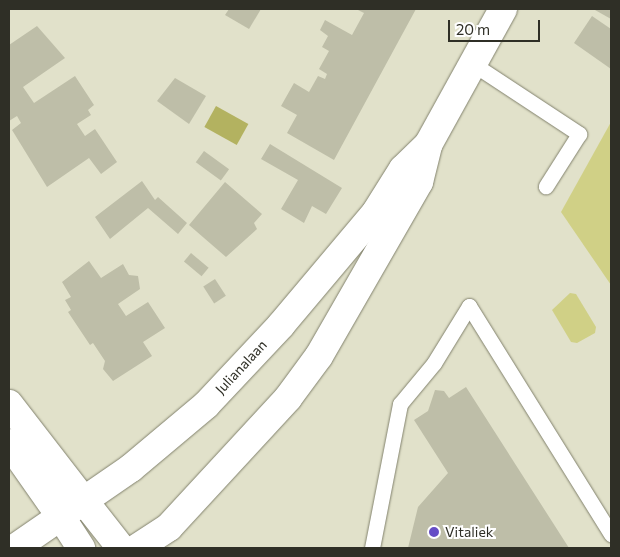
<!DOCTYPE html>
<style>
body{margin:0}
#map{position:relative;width:620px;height:557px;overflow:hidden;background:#e1e1ca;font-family:Commissioner,sans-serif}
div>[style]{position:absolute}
.green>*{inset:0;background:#d0d086}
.water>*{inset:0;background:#b3b260;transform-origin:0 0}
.building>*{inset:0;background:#bebea8;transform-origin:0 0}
.roads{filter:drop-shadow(0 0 1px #82826d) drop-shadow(0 0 1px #82826d)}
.service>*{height:15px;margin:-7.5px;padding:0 7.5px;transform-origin:7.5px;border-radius:7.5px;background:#fff}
.tertiary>*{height:28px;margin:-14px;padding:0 14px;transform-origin:14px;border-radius:14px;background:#fff}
.secondary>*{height:28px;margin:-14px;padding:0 14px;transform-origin:14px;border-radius:14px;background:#fff}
.dots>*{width:14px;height:14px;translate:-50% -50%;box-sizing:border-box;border:2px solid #fff;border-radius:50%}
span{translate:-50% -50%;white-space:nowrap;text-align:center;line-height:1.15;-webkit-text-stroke:4px #fff;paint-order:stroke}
.street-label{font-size:14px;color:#2f2f26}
.poi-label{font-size:14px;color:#2f2f26}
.left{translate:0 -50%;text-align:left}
.frame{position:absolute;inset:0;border:10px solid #2f2f26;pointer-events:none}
.scale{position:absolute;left:448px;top:20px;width:92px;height:22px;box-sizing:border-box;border:2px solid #2f2f26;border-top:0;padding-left:6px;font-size:15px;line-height:18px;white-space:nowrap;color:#2f2f26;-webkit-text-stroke:4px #fff;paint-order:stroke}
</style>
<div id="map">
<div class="green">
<i style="clip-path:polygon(611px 122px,611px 285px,561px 212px)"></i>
<i style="clip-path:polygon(570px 293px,576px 294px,596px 327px,595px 333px,577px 343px,571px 342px,552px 310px)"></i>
</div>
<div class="water">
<i style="left:216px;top:106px;width:37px;height:24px;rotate:29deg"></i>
</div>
<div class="building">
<i style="clip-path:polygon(229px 9px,261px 9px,249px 29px,225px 15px)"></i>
<i style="clip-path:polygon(356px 9px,416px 9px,334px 160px,287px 133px,297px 115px,281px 106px,294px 83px,309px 92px,318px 76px,325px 79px,327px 74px,319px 69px,329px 51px,322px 47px,328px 36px,320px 30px,325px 20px,352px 35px,364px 13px)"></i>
<i style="clip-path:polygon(611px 9px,611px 19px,595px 10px,595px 9px)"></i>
<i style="clip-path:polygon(592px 16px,611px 29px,611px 69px,574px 43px)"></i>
<i style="clip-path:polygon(37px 26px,65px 58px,23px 87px,34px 103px,75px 76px,94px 105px,88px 110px,91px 115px,77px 124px,85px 136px,95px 129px,117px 162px,101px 174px,89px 158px,47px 187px,12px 130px,21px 123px,17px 116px,9px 121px,9px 45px)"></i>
<i style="clip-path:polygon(175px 78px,206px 96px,189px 124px,157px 101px)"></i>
<i style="clip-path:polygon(270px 144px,342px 188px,326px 214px,312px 206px,304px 223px,281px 209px,298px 180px,261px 159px)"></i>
<i style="left:204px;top:151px;width:31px;height:14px;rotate:36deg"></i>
<i style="clip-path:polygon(142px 181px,155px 200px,158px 197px,187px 223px,178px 234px,148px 208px,110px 239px,95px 217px)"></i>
<i style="clip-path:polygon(225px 182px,262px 214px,254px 223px,257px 229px,226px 257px,189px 225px)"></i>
<i style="left:191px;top:253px;width:23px;height:11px;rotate:40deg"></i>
<i style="clip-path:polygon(89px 261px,101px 278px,123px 264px,129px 275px,138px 276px,140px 289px,118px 304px,126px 316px,148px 302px,165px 328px,143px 342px,152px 356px,113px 381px,103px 369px,105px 361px,93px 343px,90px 345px,68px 312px,71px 310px,65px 300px,71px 297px,62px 282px)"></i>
<i style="left:215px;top:279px;width:20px;height:14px;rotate:57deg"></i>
<i style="clip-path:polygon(466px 387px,569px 548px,408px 548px,418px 507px,448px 473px,414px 420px,428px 411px,435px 390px,444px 391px,449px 398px)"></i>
</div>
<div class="roads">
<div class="service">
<i style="left:470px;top:62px;width:131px;rotate:33.4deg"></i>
<i style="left:579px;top:134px;width:62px;rotate:122.4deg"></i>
<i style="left:372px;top:548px;width:147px;rotate:-79deg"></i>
<i style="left:400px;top:404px;width:53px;rotate:-50.3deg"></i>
<i style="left:434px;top:363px;width:67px;rotate:-58.4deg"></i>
<i style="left:469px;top:306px;width:269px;rotate:58.1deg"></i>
</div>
<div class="tertiary">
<i style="left:9px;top:404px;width:123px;rotate:52.3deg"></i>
<i style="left:9px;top:443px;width:90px;rotate:54.9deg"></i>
</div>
<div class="secondary">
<i style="left:84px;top:501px;width:60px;rotate:51.8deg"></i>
<i style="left:61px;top:517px;width:37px;rotate:57deg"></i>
<i style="left:15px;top:548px;width:141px;rotate:-34.6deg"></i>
<i style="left:131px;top:468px;width:98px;rotate:-40deg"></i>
<i style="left:206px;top:405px;width:110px;rotate:-46.8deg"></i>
<i style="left:281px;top:325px;width:148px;rotate:-49.9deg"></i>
<i style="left:376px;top:212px;width:51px;rotate:-57.9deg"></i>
<i style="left:403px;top:169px;width:35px;rotate:-44deg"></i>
<i style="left:137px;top:548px;width:38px;rotate:-33deg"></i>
<i style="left:169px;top:527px;width:176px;rotate:-47.3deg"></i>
<i style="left:288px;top:398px;width:52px;rotate:-53.6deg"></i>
<i style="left:319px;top:356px;width:201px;rotate:-60.1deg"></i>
<i style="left:419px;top:182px;width:38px;rotate:-76deg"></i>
<i style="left:428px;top:145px;width:155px;rotate:-61.1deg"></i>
</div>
</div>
<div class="dots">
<i style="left:434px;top:532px;background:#664dc6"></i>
</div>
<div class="street-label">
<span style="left:241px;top:367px;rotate:-47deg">Julianalaan</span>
</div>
<div class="poi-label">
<span class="left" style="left:445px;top:532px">Vitaliek</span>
</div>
<div class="frame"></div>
<div class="scale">20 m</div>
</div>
